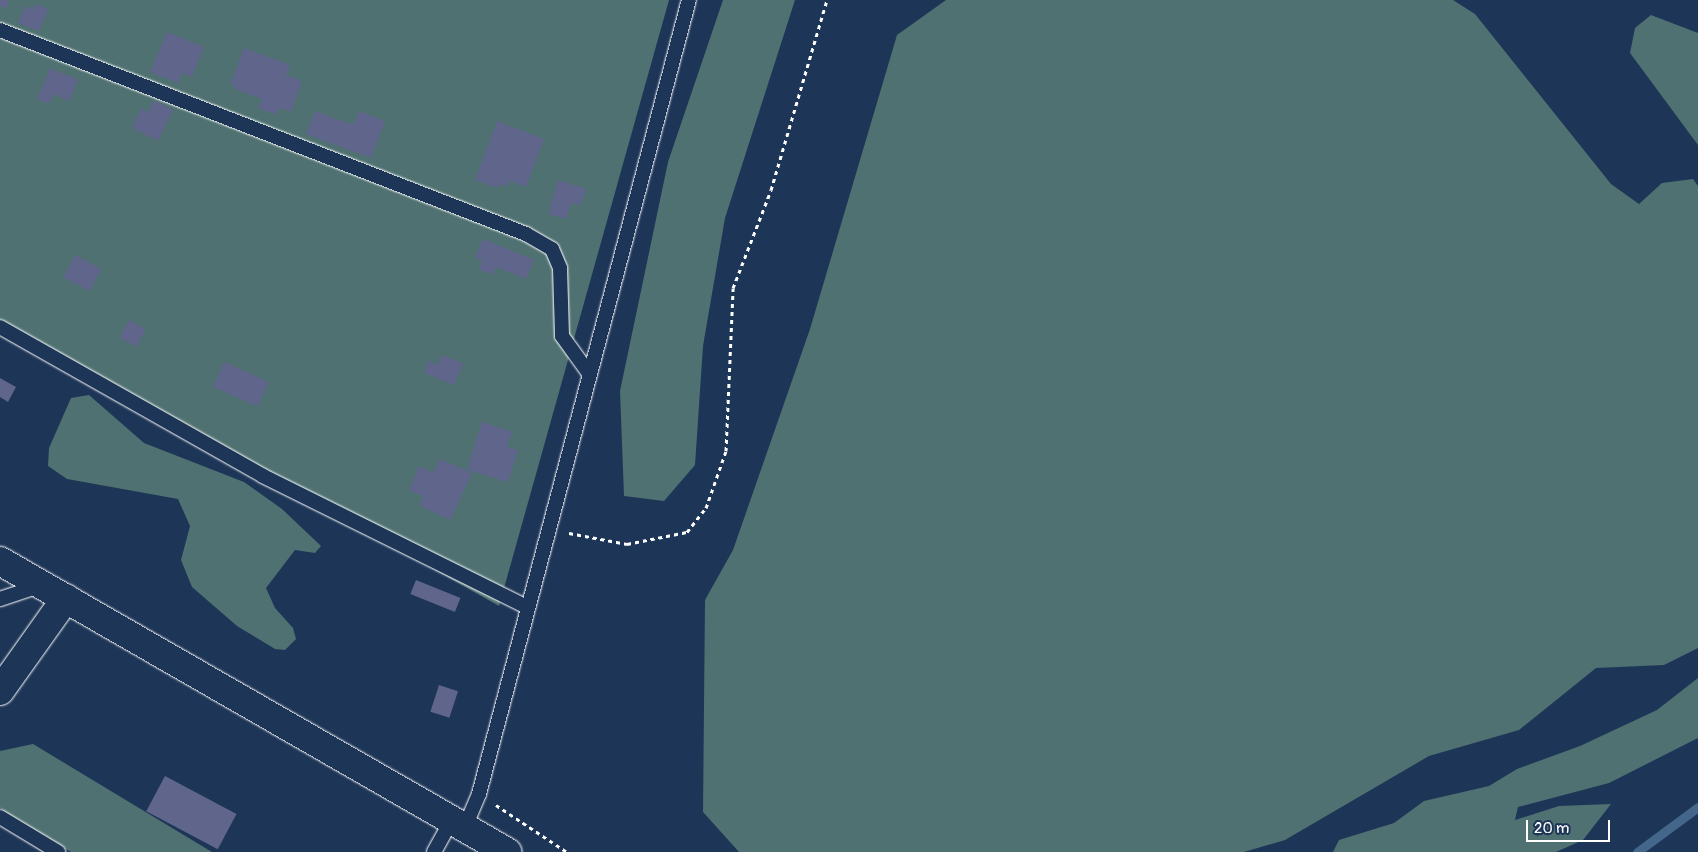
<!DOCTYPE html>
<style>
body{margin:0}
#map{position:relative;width:1698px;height:852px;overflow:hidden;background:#1d3557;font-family:Pangolin,sans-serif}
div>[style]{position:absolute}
.green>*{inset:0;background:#4f7171}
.stream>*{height:9px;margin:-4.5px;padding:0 4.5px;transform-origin:4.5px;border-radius:4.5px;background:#44668a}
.building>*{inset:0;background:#60658c;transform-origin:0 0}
.path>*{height:3px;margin-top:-1.5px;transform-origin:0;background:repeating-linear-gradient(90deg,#fff 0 4px,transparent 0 8px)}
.roads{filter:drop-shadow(0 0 1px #fff) drop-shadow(0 0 1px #fff)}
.lane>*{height:14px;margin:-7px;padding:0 7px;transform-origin:7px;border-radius:7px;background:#1d3557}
.street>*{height:28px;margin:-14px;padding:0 14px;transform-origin:14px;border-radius:14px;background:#1d3557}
.secondary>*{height:28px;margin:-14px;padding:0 14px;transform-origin:14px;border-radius:14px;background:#1d3557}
span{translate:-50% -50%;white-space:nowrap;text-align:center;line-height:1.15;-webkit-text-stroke:4px #1d3557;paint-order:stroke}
.scale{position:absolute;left:1526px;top:820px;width:84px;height:22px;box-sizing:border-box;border:2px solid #fff;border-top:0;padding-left:6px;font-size:15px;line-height:18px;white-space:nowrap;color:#fff;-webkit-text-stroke:4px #1d3557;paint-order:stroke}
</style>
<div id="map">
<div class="green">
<i style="clip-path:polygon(0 0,669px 0,499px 606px,0 324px)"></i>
<i style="clip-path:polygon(723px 0,795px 0,725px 218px,703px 346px,695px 465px,664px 501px,624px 496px,620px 391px,668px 162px)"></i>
<i style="clip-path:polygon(946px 0,1453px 0,1475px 14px,1611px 184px,1639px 204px,1662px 183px,1693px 179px,1698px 186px,1698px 648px,1664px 665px,1596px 668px,1519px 730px,1429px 756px,1285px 840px,1244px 852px,739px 852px,703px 812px,705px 600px,733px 550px,810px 329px,897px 35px)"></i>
<i style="clip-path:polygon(1651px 15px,1698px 33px,1698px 145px,1630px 53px,1635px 28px)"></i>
<i style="clip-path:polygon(89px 395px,144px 443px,244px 482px,282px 509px,321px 546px,315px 553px,295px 550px,266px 588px,275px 608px,293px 628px,296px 639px,285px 650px,275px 649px,237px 626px,192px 587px,181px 560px,190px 526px,178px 499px,67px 479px,48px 466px,49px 448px,71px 398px)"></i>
<i style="clip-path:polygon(1698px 678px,1698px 738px,1609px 783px,1518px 807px,1515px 820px,1559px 806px,1611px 804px,1583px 840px,1556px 852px,1333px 852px,1339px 840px,1394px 823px,1424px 801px,1489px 786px,1517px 769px,1580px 746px,1657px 710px)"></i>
<i style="clip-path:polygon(33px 744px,212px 852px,71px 852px,6px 813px,0 808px,0 751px)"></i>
</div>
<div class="stream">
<i style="left:1637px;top:852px;width:76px;rotate:-36.4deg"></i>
</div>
<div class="building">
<i style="clip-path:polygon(0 0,9px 0,6px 8px,0 6px)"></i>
<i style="clip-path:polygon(35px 4px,48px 9px,39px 31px,18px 23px,25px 6px,33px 9px)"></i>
<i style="clip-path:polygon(167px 32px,204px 47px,192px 77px,182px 73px,178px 83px,150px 72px)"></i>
<i style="clip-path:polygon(244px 48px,290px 65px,286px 75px,302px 81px,291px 112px,282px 108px,274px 114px,258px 108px,262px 99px,235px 89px,231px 83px)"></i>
<i style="clip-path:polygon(50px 68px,78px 80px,69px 101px,53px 94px,49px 104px,37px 99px)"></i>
<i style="clip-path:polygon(154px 100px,173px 110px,158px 141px,132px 128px,141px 108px,148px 112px)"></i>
<i style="clip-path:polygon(315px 111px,353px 125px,359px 111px,385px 121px,371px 158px,306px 134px)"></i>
<i style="clip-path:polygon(497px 121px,544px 139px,526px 187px,510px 181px,507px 187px,499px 184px,497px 188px,475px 180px)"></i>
<i style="clip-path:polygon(558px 180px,586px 189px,580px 206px,571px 203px,566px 219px,548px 214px)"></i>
<i style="clip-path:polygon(483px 239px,534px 260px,526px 279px,496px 267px,493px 275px,479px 269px,482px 260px,475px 258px)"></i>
<i style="left:75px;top:255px;width:30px;height:25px;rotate:28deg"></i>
<i style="left:129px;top:320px;width:19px;height:20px;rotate:28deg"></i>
<i style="clip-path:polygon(441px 355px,463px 363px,454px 385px,424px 373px,428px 361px,438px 365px)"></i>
<i style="left:224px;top:362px;width:49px;height:27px;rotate:24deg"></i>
<i style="clip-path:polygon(0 378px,16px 387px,8px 402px,0 397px)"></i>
<i style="clip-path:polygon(482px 422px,512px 432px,507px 447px,518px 450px,508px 482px,467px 470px)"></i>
<i style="clip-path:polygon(440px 459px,472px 473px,450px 520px,419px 505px,423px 496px,409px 490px,419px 466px,433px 473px)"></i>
<i style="left:416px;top:580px;width:48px;height:15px;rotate:22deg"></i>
<i style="left:439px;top:685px;width:20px;height:28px;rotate:18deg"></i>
<i style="left:165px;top:776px;width:81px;height:40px;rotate:28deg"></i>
</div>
<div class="path">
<i style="left:569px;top:533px;width:59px;rotate:10.7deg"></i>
<i style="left:627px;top:544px;width:61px;rotate:-11.3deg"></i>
<i style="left:687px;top:532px;width:31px;rotate:-52deg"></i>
<i style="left:706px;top:508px;width:60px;rotate:-70.7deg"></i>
<i style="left:726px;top:451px;width:163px;rotate:-87.5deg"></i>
<i style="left:733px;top:288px;width:105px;rotate:-68.8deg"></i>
<i style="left:771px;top:190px;width:198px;rotate:-73.6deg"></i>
<i style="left:496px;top:805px;width:85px;rotate:33.5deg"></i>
</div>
<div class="roads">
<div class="lane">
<i style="left:0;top:30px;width:564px;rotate:21.2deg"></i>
<i style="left:526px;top:234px;width:30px;rotate:30deg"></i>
<i style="left:552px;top:249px;width:21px;rotate:67deg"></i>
<i style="left:560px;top:268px;width:68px;rotate:88.3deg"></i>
<i style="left:562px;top:336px;width:44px;rotate:54.2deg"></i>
<i style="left:0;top:327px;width:302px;rotate:29.5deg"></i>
<i style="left:263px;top:476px;width:295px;rotate:26.4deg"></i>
<i style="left:0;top:599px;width:44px;rotate:-18.4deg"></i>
<i style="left:0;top:817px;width:68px;rotate:31.1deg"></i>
<i style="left:465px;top:827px;width:36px;rotate:-67deg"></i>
<i style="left:479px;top:794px;width:821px;rotate:-75.19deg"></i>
<i style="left:434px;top:852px;width:37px;rotate:-61deg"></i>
</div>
<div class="street">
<i style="left:0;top:691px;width:114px;rotate:-54.6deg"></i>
</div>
<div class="secondary">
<i style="left:0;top:561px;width:585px;rotate:29.85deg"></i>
</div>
</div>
<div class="scale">20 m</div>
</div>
